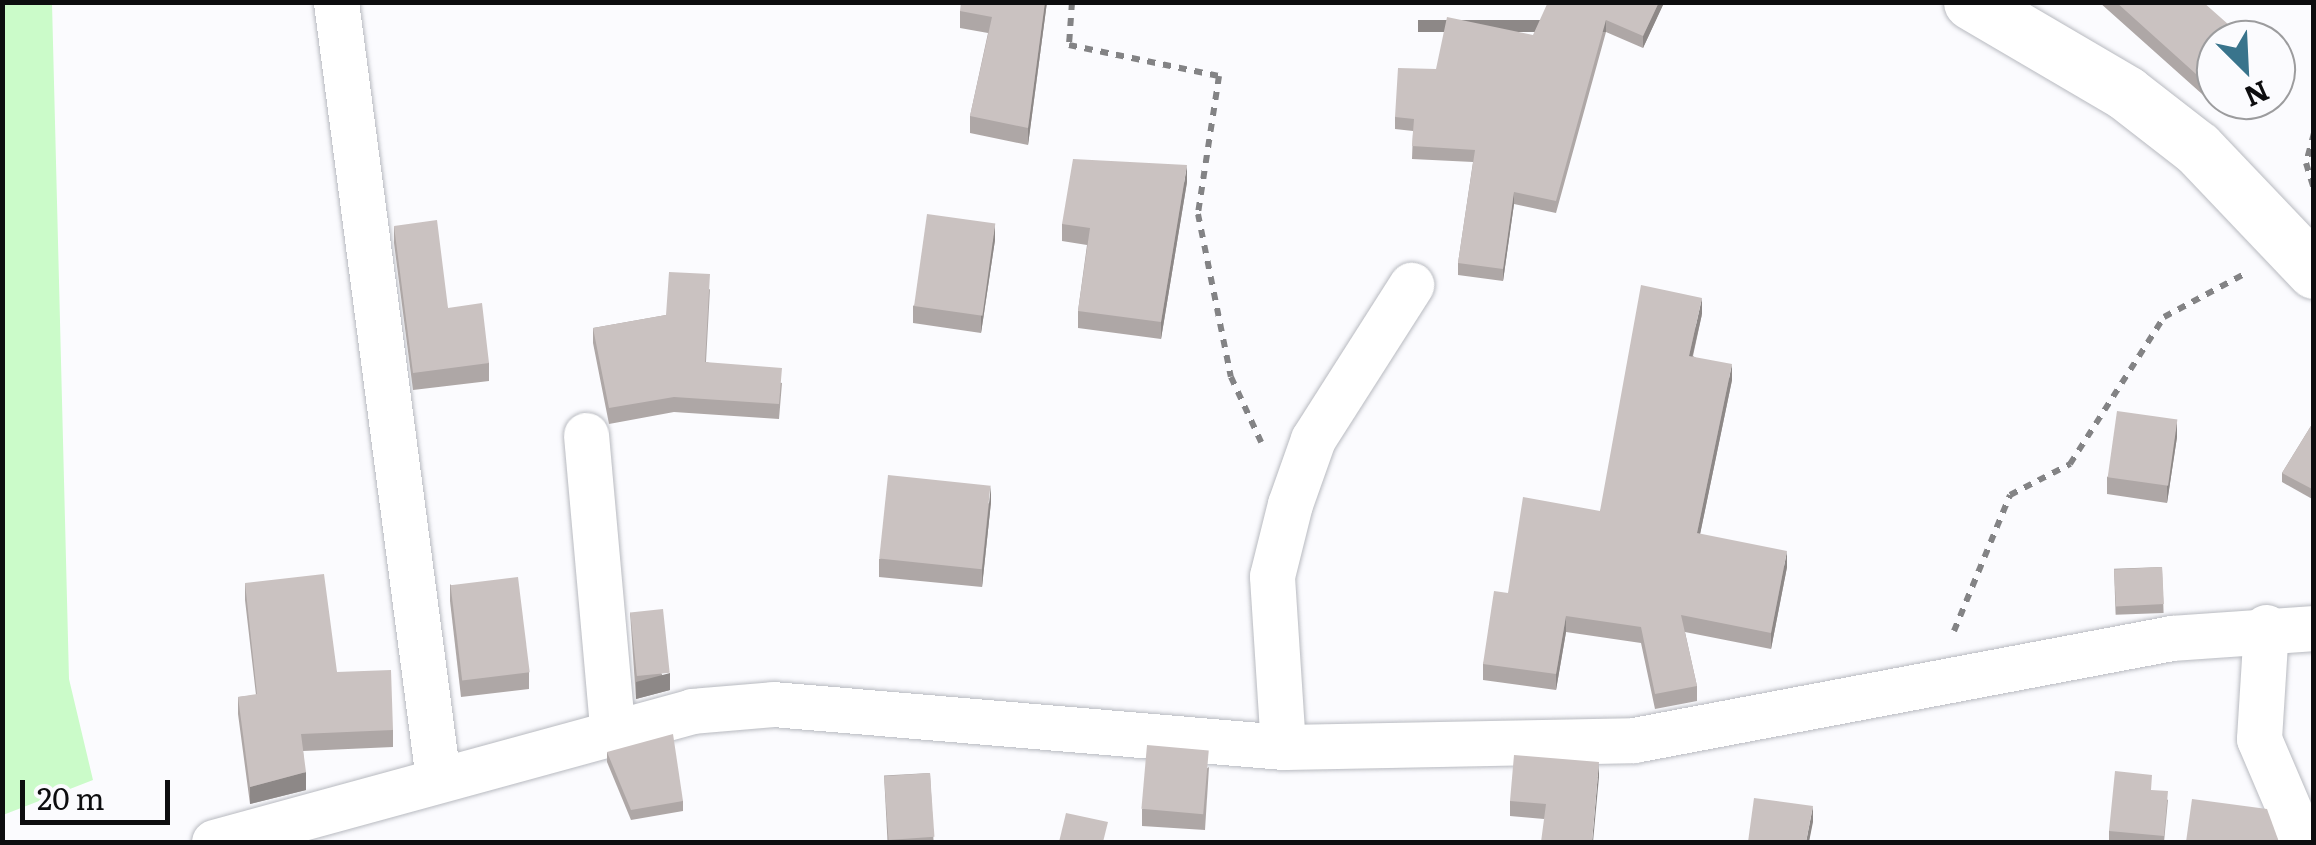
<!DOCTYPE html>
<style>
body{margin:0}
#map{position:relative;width:2316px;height:845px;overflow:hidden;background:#fbfbfe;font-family:Literata,serif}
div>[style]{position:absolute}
.green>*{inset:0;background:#cbfbc9}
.path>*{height:6px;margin-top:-3px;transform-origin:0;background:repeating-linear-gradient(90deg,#838385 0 8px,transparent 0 16px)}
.roads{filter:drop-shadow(0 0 2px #b8bac0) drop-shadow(0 0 2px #b8bac0)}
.minor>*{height:45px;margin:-22.5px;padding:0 22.5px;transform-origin:22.5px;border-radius:22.5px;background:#fff}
.primary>*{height:55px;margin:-27.5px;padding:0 27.5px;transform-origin:27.5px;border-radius:27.5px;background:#fff}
.wall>*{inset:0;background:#aea7a6;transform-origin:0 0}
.shaded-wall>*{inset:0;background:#8d8887;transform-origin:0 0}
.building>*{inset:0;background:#cac2c1;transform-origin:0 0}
span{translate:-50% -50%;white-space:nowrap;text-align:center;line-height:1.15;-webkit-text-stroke:8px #fbfbfe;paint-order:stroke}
.frame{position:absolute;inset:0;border:5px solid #0d0d0f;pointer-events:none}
.north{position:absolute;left:2196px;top:20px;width:100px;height:100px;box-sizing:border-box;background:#fbfbfe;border:2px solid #9c9c9e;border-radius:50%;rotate:156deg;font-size:28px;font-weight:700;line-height:40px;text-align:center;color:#0d0d0f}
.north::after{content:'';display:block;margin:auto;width:35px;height:45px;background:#39748c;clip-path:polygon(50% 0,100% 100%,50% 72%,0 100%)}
.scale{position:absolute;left:20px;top:780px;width:150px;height:45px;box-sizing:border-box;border:5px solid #0d0d0f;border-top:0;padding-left:12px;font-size:30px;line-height:35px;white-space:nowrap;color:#0d0d0f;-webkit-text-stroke:8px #fbfbfe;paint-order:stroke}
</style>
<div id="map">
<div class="green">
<i style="clip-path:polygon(3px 2px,52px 3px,69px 679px,93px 780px,3px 815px)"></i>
</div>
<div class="path">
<i style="left:1072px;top:2px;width:43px;rotate:94deg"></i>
<i style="left:1069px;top:45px;width:153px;rotate:11.7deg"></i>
<i style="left:1219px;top:76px;width:140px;rotate:98.7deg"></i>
<i style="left:1198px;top:214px;width:166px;rotate:78.6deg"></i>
<i style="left:1231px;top:377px;width:72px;rotate:65.2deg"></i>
<i style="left:2314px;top:133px;width:31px;rotate:105deg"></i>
<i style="left:2306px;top:163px;width:27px;rotate:73deg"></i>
<i style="left:1954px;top:631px;width:147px;rotate:-67.6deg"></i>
<i style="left:2010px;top:495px;width:68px;rotate:-27.3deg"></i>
<i style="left:2070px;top:464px;width:174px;rotate:-57.4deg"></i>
<i style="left:2164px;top:317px;width:93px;rotate:-28.2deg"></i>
</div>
<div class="roads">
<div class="minor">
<i style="left:336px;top:2px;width:784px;rotate:82.52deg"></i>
<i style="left:586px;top:435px;width:293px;rotate:84.9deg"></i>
<i style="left:2266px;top:627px;width:112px;rotate:93.6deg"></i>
<i style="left:2259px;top:739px;width:112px;rotate:66.9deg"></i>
<i style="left:1283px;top:747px;width:171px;rotate:-93.7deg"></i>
<i style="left:1272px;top:576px;width:74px;rotate:-76deg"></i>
<i style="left:1290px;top:504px;width:69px;rotate:-70.5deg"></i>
<i style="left:1313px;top:439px;width:183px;rotate:-57.5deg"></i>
<i style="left:214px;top:842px;width:496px;rotate:-15.3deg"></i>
<i style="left:692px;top:711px;width:81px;rotate:-4.9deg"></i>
<i style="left:773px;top:704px;width:512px;rotate:4.82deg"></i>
<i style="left:1283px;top:747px;width:351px;rotate:-1.1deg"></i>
<i style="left:1634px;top:740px;width:548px;rotate:-10.74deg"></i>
<i style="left:2172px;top:638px;width:142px;rotate:-4deg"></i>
</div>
<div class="primary">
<i style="left:1971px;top:2px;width:180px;rotate:30.4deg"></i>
<i style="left:2126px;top:93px;width:90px;rotate:37.8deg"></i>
<i style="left:2197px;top:148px;width:170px;rotate:46.4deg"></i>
</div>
</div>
<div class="wall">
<i style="clip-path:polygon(1047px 2px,1028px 145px,970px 133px,970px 116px,988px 33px,960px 28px,960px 11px)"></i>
<i style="clip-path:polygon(1664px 2px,1643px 48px,1606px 32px,1556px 213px,1514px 204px,1503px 281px,1458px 275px,1458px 263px,1473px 162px,1412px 159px,1413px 131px,1395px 129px,1395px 117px,1436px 69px,1533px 35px)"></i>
<i style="clip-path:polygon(2099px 2px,2203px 2px,2216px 40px,2216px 100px,2231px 100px,2221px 111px)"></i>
<i style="clip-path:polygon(1187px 182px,1161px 339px,1078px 328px,1078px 311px,1087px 245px,1062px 241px,1062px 224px)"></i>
<i style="clip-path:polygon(394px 226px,448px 308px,489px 363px,489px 381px,413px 390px,394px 243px)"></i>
<i style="clip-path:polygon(995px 240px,981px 333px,913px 323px,913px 306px)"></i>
<i style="clip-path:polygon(710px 289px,706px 362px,782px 383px,779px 419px,674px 412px,609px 424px,593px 343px,593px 328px,666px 315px)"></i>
<i style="clip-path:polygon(1702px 314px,1693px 356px,1732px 380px,1700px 534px,1787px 567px,1771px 649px,1685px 632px,1697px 686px,1697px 701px,1655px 709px,1641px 643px,1566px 632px,1556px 690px,1483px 680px,1483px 664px,1508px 593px,1600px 511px)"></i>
<i style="clip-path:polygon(2314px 421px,2314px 500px,2282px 482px,2282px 473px)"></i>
<i style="clip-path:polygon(2177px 437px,2167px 503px,2107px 494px,2107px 477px)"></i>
<i style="clip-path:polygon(991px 502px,982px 587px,879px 577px,879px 559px)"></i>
<i style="left:2162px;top:567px;width:46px;height:48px;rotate:88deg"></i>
<i style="clip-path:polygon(245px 583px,337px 672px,393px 730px,393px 747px,303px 751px,306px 790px,250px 804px,238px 714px,238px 697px,256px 695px,245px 600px)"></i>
<i style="clip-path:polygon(450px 584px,529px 672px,529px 689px,461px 697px,450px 601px)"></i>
<i style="clip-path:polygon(630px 612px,670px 690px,636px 699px)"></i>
<i style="clip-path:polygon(607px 752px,683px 801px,683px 811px,631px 820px,607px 762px)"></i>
<i style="clip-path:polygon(1209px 767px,1205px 830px,1142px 826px,1142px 809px)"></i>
<i style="left:930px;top:773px;width:69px;height:46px;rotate:87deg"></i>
<i style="clip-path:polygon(1599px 777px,1544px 819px,1510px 816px,1510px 801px)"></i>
<i style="clip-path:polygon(2151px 790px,2168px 800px,2164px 842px,2109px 840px,2109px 831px)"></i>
</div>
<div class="shaded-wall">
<i style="clip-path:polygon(1045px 2px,1047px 2px,1028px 145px,1028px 128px)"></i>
<i style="clip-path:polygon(1659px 2px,1664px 3px,1643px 48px,1643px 36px)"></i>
<i style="left:1606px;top:20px;width:12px;height:188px;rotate:90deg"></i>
<i style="clip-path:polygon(2221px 100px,2231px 100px,2221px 111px)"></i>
<i style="clip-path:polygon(1187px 165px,1187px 182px,1161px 339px,1161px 322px)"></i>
<i style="clip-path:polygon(1514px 192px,1514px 204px,1503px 281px,1503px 269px)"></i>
<i style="clip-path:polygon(995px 223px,995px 240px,981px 333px,981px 315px)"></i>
<i style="clip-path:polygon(1702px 298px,1702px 314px,1689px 371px,1689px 356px)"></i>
<i style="clip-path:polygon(1732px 364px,1732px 380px,1697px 549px,1697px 533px)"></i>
<i style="clip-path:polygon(2177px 419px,2177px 437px,2167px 503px,2167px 485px)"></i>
<i style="clip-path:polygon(991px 485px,991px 502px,982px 587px,982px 570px)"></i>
<i style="clip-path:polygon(1787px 551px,1787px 567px,1771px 649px,1771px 633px)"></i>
<i style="clip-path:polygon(1566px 616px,1566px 632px,1556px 690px,1556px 674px)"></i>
<i style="clip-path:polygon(670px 673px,670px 690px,636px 699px,636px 682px)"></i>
<i style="clip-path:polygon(1599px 762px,1599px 777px,1593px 842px,1592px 842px)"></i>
<i style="clip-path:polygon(306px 772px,306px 790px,250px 804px,250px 787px)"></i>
<i style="clip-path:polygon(1813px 806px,1813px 822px,1809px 842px,1806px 842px)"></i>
</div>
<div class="building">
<i style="clip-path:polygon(961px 2px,1045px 2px,1028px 128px,970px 116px,992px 17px,960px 11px)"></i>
<i style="clip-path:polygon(1548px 2px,1659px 2px,1643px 36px,1606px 20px,1556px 201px,1514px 192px,1503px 269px,1458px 263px,1475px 150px,1412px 146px,1414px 119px,1395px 117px,1398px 68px,1436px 69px,1447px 17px,1533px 35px)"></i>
<i style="clip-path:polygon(2116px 2px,2203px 2px,2246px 40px,2216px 40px,2216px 92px)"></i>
<i style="clip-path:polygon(1073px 159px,1187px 165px,1161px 322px,1078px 311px,1090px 228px,1062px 224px)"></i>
<i style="left:927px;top:214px;width:69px;height:93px;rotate:8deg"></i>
<i style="clip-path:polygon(437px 220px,448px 308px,482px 303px,489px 363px,413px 373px,394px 226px)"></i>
<i style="clip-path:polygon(669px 272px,710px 274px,705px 362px,782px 368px,779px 404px,674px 397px,609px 408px,593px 328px,666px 315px)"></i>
<i style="clip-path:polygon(1641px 285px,1702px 298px,1689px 356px,1732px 364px,1697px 533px,1787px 551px,1771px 633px,1681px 615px,1697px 686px,1655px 694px,1641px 627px,1566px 616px,1556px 674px,1483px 664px,1494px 591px,1508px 593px,1523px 497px,1600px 511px)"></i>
<i style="left:2117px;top:411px;width:61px;height:67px;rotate:8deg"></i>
<i style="clip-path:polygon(2314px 421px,2314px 490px,2282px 473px)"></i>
<i style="left:888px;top:475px;width:103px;height:84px;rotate:6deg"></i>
<i style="left:2162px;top:567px;width:37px;height:48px;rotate:87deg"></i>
<i style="clip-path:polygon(324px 574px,337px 672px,391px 670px,393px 730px,301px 734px,306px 772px,250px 787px,238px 697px,257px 694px,245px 583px)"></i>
<i style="left:518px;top:577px;width:96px;height:68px;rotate:83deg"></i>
<i style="left:663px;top:609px;width:64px;height:33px;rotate:84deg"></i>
<i style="clip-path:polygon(673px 734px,683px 801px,631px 810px,607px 752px)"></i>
<i style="left:1147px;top:745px;width:62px;height:64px;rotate:5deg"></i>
<i style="clip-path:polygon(1514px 755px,1599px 762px,1592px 842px,1541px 842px,1546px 804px,1510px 801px)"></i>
<i style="clip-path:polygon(2115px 771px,2152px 775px,2151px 790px,2168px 791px,2164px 836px,2109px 831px)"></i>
<i style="left:930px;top:773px;width:64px;height:46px;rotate:86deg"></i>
<i style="clip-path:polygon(1754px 798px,1813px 806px,1806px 842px,1748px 842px)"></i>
<i style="clip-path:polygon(2192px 799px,2267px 809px,2279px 842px,2186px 842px)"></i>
<i style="clip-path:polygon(1066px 813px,1108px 822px,1103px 842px,1059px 842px)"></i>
</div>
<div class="frame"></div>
<div class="north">N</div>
<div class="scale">20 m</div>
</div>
